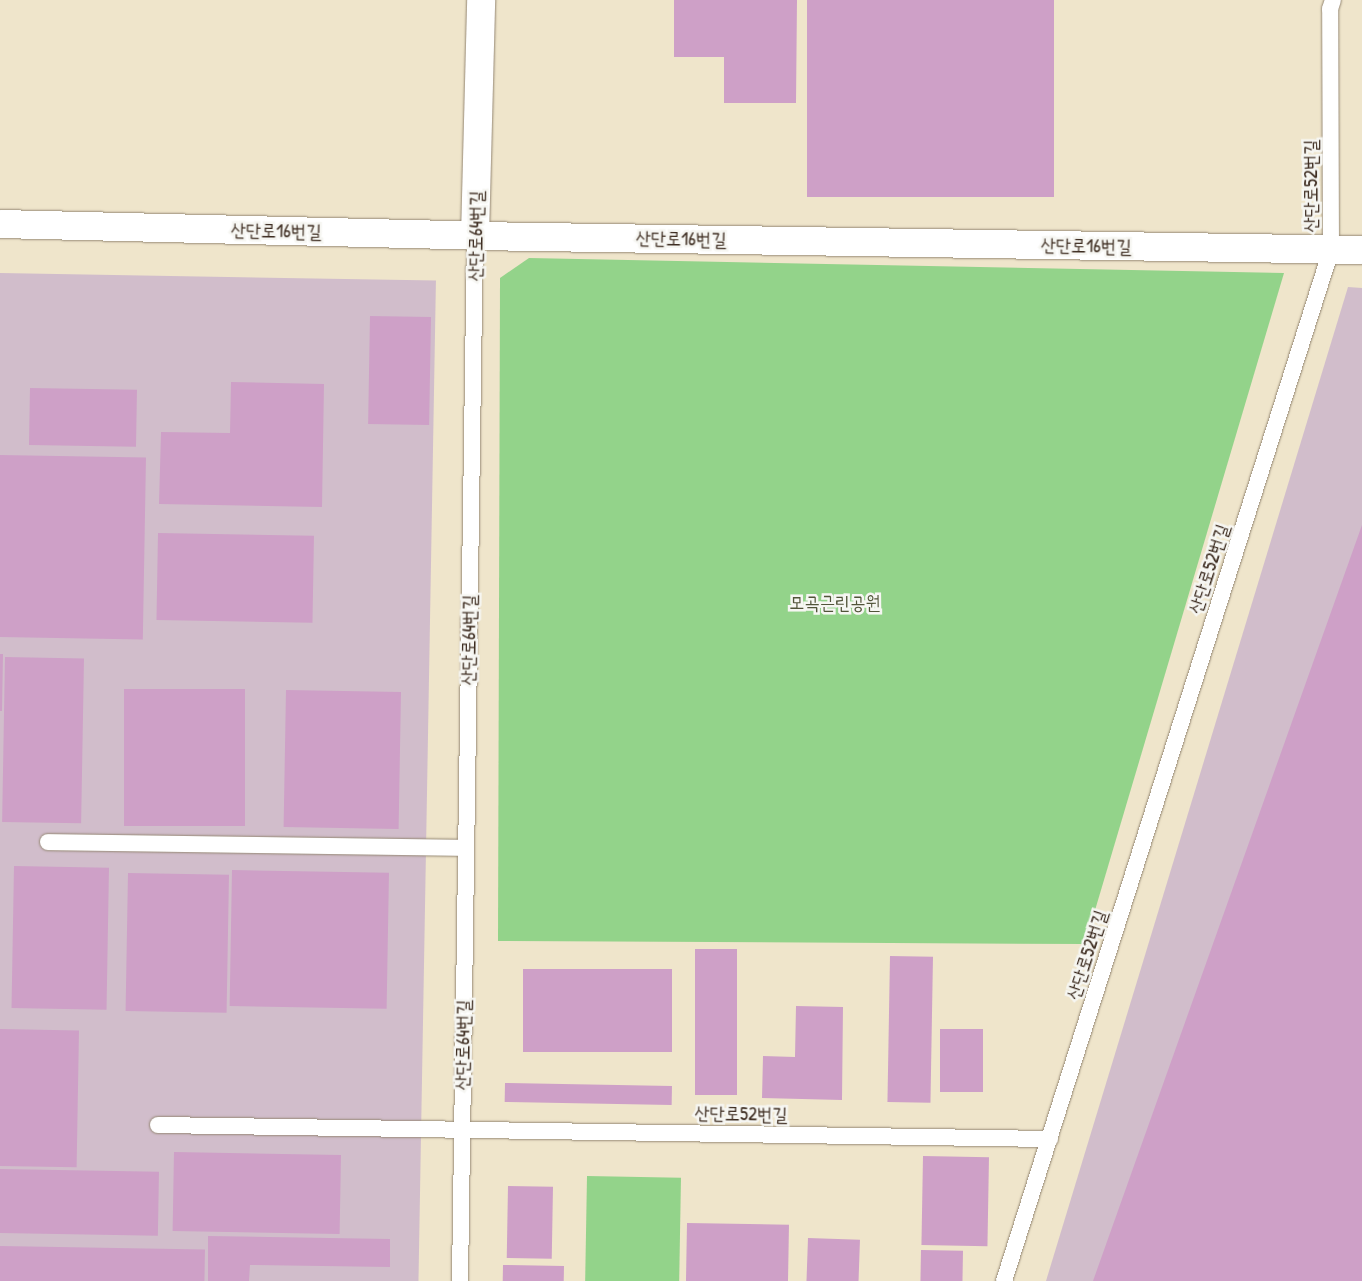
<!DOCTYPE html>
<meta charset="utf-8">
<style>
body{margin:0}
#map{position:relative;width:1362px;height:1281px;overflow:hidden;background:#efe5cb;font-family:"Patrick Hand","Poor Story",sans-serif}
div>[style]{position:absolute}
.industrial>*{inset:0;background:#d1bdcb;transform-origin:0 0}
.green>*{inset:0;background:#93d38a;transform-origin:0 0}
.building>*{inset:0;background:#cea0c7;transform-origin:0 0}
.roads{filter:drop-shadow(0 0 1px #958874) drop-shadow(0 0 1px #958874)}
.service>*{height:16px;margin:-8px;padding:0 8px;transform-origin:8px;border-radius:8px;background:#fff}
.minor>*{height:28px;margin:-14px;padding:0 14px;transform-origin:14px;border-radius:14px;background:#fff}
.tertiary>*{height:28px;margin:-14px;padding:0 14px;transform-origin:14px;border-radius:14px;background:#fff}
span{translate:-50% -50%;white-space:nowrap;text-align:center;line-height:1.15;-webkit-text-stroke:5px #f6f6f2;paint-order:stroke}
.street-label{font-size:19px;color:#3b2a1e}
.park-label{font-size:19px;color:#515439}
</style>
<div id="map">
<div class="industrial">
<i style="left:0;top:273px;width:436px;height:1008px;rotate:1deg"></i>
<i style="clip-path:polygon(1348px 287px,1362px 288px,1362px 1281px,1046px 1281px)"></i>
</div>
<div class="green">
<i style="clip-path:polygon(529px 258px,1284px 273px,1085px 944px,498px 941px,500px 278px)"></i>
<i style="left:587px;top:1176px;width:94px;height:105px;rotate:1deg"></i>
</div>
<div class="building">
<i style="clip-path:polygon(674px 0,797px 0,796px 103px,724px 103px,724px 57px,674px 57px)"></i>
<i style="left:807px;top:0;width:247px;height:197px"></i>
<i style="left:370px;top:316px;width:61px;height:108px;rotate:1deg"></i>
<i style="clip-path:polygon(231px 382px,324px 384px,322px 507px,159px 504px,161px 432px,230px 433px)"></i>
<i style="left:30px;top:388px;width:107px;height:57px;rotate:1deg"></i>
<i style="left:0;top:455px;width:146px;height:182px;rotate:1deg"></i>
<i style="clip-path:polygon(1362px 525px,1362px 1281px,1093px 1281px)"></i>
<i style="left:158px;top:533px;width:156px;height:87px;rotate:1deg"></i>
<i style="clip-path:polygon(0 654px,3px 654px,2px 711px,0 711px)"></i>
<i style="left:5px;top:657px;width:79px;height:165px;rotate:1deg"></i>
<i style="left:124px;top:689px;width:121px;height:137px"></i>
<i style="left:286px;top:690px;width:115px;height:137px;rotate:1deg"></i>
<i style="left:14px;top:866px;width:95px;height:142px;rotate:1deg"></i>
<i style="left:232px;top:870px;width:157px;height:136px;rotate:1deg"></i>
<i style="left:128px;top:873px;width:101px;height:138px;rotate:1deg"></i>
<i style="left:695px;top:949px;width:42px;height:146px"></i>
<i style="left:890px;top:956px;width:43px;height:146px;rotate:1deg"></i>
<i style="left:523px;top:969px;width:149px;height:83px"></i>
<i style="clip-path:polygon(796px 1006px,843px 1007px,842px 1100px,762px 1098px,763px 1056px,795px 1057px)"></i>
<i style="left:0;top:1029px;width:79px;height:137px;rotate:1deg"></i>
<i style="left:940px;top:1029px;width:43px;height:63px"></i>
<i style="left:505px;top:1083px;width:167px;height:19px;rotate:1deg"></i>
<i style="left:174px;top:1152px;width:167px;height:79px;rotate:1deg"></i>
<i style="left:923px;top:1156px;width:66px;height:89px;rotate:1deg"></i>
<i style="left:0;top:1169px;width:159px;height:64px;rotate:1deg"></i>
<i style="left:508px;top:1186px;width:45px;height:72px;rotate:1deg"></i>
<i style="left:687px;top:1223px;width:102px;height:58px;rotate:1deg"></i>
<i style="clip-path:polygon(208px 1236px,390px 1239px,390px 1267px,250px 1265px,249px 1281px,208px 1281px)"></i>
<i style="left:808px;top:1238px;width:52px;height:43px;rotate:2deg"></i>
<i style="left:0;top:1246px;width:205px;height:35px;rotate:1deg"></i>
<i style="left:921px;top:1250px;width:42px;height:31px;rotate:1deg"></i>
<i style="left:503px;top:1265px;width:61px;height:16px;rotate:1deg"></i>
</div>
<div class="roads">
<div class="service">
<i style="left:48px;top:842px;width:418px;rotate:0.8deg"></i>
<i style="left:158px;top:1125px;width:892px;rotate:0.9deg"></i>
<i style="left:460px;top:1281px;width:1045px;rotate:-89.18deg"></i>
<i style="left:1004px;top:1281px;width:1082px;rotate:-72.4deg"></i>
<i style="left:1331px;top:250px;width:241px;rotate:-90.2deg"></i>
<i style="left:1330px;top:9px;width:9px;rotate:-72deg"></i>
</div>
<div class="minor">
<i style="left:475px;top:236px;width:887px;rotate:0.9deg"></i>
</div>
<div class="tertiary">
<i style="left:0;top:224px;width:475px;rotate:1.4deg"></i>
<i style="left:475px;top:236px;width:236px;rotate:-88.5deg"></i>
</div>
</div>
<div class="street-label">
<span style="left:1311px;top:186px;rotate:-90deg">산단로52번길</span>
<span style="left:276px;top:231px;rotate:1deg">산단로16번길</span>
<span style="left:476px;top:236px;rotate:-89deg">산단로64번길</span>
<span style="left:681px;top:239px;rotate:1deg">산단로16번길</span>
<span style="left:1086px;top:246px;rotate:1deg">산단로16번길</span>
<span style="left:1209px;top:569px;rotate:-72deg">산단로52번길</span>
<span style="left:469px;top:640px;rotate:-89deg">산단로64번길</span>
<span style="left:1087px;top:955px;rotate:-72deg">산단로52번길</span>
<span style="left:463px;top:1045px;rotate:-89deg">산단로64번길</span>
<span style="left:741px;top:1114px;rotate:1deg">산단로52번길</span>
</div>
<div class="park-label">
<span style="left:835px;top:603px">모곡근린공원</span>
</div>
</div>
